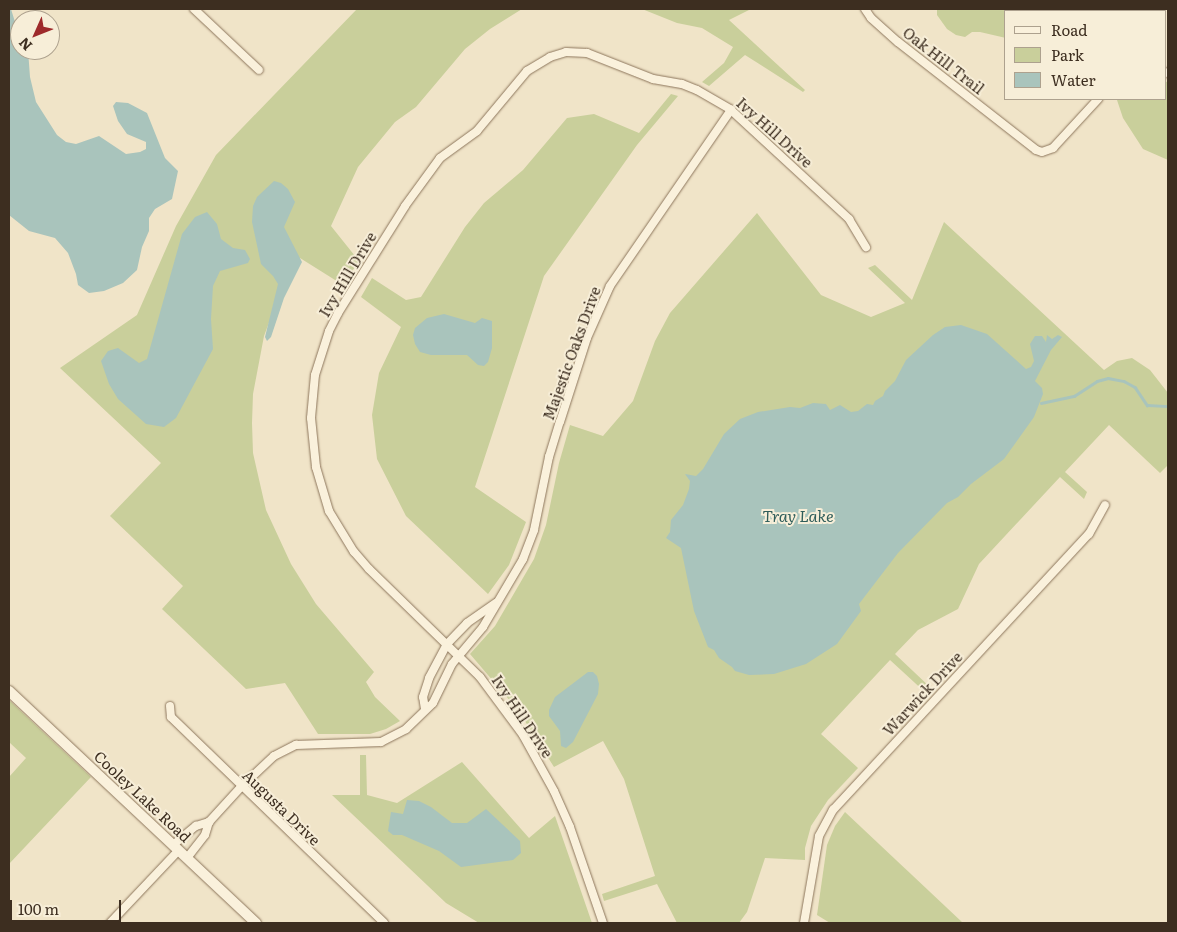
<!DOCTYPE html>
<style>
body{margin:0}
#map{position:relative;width:1177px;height:932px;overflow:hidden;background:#f0e4c8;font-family:Literata,serif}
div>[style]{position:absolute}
.green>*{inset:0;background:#c9cf9b}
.water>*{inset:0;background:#a9c4bc}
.stream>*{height:2.5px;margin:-1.25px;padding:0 1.25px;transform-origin:1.25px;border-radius:1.25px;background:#a9c4bc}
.roads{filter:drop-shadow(0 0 1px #8d765c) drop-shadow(0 0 1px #8d765c)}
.street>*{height:8px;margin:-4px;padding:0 4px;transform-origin:4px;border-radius:4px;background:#faf1dc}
.secondary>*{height:10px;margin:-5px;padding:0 5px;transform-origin:5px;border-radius:5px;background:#faf1dc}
span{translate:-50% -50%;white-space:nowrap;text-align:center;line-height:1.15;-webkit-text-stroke:4px #f7eed8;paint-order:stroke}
.street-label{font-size:15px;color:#3d2e20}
.water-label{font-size:16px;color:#2f5d5a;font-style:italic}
.frame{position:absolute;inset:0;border:10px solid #3d2e20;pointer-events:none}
.legend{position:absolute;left:1004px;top:10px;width:162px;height:90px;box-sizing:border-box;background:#f7eed8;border:1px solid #ada18e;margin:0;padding:6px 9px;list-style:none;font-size:15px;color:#3d2e20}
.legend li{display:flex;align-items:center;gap:10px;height:25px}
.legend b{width:25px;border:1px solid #ada18e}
.north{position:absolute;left:10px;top:10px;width:50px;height:50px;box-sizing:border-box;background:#f7eed8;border:1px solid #ada18e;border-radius:50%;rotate:226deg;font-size:14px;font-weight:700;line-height:20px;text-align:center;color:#3d2e20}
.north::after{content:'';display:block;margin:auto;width:18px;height:22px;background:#9e2a2b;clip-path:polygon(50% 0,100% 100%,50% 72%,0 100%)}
.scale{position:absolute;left:10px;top:900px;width:111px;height:22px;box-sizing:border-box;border:2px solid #3d2e20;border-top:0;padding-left:6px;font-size:15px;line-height:18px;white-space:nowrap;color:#3d2e20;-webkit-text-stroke:4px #f7eed8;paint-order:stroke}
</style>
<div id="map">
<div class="green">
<i style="clip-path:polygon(357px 9px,522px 9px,490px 29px,465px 49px,416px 107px,395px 122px,358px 167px,331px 226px,359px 261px,343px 285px,300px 258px,274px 309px,264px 336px,253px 394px,252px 423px,253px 453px,266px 510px,291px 564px,316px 604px,374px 672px,366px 682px,375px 697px,400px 721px,386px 729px,370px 734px,318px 734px,285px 683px,246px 689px,162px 609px,183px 586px,110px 516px,161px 463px,60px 368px,137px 315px,176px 226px,216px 155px)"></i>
<i style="clip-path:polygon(642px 9px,751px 9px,729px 20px,805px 90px,803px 92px,745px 55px,709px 86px,702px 82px,724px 63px,733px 47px,702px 28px,677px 23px)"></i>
<i style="clip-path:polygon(937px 9px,1086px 9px,1083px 11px,1006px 11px,1006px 38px,980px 32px,972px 32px,965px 37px,956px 35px,947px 29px,937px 15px)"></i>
<i style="clip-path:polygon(1168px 81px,1168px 160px,1143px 149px,1123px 118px,1117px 100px,1166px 99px,1166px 82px)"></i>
<i style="clip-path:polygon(671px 94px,678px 96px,637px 145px,544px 276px,475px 487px,526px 522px,509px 565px,488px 594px,406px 516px,377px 459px,372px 415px,379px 373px,401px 327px,361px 297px,372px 278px,406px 300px,421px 297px,465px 227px,484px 203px,523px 170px,567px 118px,594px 114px,639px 133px)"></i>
<i style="clip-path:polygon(757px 213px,821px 295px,871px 317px,905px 303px,868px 268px,875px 265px,912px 300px,944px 222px,1104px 370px,1117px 361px,1132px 358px,1150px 370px,1168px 393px,1168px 465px,1160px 473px,1109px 425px,1065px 472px,1087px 492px,1084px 499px,1060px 477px,979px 564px,958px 609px,918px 630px,895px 654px,932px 689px,927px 694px,890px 660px,821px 734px,858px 768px,828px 800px,811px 826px,805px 848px,805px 860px,765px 858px,747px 912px,739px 923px,677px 923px,657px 884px,604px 901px,602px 894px,655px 876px,624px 779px,603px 741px,554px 767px,518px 710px,470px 654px,495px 626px,534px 559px,546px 525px,559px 463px,570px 425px,603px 436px,633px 401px,655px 341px,670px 313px)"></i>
<i style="clip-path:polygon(9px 700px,91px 777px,9px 864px,9px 777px,26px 758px,9px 742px)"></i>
<i style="clip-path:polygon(360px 755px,366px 755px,367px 795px,397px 803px,462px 762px,529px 838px,555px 816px,592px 923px,479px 923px,446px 903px,332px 795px,360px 795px)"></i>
<i style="clip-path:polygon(845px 812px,963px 923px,830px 923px,817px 915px,827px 845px,835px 826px)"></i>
</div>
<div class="water">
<i style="clip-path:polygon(9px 9px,11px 9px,15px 22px,20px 28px,20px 50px,28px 50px,30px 77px,36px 102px,57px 135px,66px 142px,76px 144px,99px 136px,126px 154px,140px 152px,146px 149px,146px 142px,127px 134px,118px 121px,113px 106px,116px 102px,128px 103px,147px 113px,165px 158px,178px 171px,172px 199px,155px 209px,149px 218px,149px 231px,142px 247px,137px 270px,123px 283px,104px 291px,89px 293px,78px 285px,76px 274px,68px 253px,55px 238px,29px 231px,9px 215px)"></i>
<i style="clip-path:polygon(274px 181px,281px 183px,288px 189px,295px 202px,284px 227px,302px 262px,284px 298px,271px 337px,267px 341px,265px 337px,278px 284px,273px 276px,261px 264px,252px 222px,253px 206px,257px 197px)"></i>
<i style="clip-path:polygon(207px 212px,217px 224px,221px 239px,233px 248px,245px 250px,250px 259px,248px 263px,220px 271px,213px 286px,211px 319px,213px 349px,176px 418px,164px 427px,146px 424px,118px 399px,109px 384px,101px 361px,108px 351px,118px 348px,139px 363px,147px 359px,182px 234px,195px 217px)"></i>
<i style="clip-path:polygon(444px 314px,475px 323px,482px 318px,492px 321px,492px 348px,488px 362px,484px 366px,478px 365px,467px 355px,431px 355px,420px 352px,415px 344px,413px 335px,415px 328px,427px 318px)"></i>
<i style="clip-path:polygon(961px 325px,987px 334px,1026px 369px,1031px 367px,1034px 361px,1030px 344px,1035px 336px,1042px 336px,1046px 342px,1047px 335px,1052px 339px,1058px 335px,1062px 337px,1051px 350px,1035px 381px,1042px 388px,1043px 394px,1034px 417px,1004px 459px,971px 484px,958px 497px,947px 503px,898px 553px,859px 604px,861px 611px,837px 644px,806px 664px,774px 674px,749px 675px,735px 671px,732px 667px,719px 658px,714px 650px,708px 647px,694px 611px,681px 548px,666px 538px,670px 532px,671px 520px,683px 505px,689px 489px,690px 481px,685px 474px,696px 476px,703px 469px,724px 434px,740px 419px,758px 412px,790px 407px,800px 408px,813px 403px,826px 404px,830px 410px,840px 405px,851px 412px,858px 411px,867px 404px,873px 405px,875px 401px,883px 396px,885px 391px,895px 381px,906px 360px,933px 335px,945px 327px)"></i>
<i style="clip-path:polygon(588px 672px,593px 672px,597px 676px,599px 684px,598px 694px,573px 742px,566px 748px,561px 746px,560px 731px,549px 716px,549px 710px,555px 697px)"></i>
<i style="clip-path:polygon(407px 800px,419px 801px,431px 807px,452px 823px,467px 823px,486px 809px,520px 841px,521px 853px,513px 860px,461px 867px,439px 851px,402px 835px,393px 835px,388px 831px,391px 812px,403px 814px)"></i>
</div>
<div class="stream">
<i style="left:1041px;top:403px;width:34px;rotate:-12deg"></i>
<i style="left:1074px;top:396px;width:27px;rotate:-33deg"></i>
<i style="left:1097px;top:381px;width:11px;rotate:-15deg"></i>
<i style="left:1108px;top:378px;width:16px;rotate:11deg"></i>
<i style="left:1124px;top:381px;width:13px;rotate:29deg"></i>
<i style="left:1135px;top:387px;width:22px;rotate:56deg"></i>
<i style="left:1147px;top:405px;width:21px;rotate:3deg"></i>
</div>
<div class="roads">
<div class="street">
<i style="left:194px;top:9px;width:89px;rotate:43.2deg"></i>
<i style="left:865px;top:9px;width:11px;rotate:56deg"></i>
<i style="left:871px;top:18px;width:36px;rotate:42deg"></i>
<i style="left:898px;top:42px;width:175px;rotate:38deg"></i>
<i style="left:1036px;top:150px;width:6px;rotate:18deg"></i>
<i style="left:1042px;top:152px;width:12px;rotate:-20deg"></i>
<i style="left:1053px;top:148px;width:67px;rotate:-47.4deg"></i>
<i style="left:1166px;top:73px;width:2px;rotate:-27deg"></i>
<i style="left:170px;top:706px;width:11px;rotate:85deg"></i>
<i style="left:171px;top:717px;width:296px;rotate:44deg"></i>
<i style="left:425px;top:709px;width:12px;rotate:-99deg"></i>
<i style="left:423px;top:697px;width:20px;rotate:-72deg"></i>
<i style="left:429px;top:678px;width:38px;rotate:-62deg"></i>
<i style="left:447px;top:644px;width:29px;rotate:-46deg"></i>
<i style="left:467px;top:623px;width:35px;rotate:-35deg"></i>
<i style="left:173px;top:845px;width:30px;rotate:-40deg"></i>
<i style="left:196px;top:826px;width:14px;rotate:-17deg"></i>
<i style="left:187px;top:858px;width:29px;rotate:-52deg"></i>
<i style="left:205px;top:835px;width:14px;rotate:-73deg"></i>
<i style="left:209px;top:822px;width:47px;rotate:-47.6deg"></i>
<i style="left:241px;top:787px;width:45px;rotate:-43.2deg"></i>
<i style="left:274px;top:756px;width:25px;rotate:-27deg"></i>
<i style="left:296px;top:745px;width:85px;rotate:-2deg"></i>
<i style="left:381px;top:742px;width:28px;rotate:-27deg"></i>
<i style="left:406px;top:729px;width:37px;rotate:-44deg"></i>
<i style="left:433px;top:703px;width:43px;rotate:-64deg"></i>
<i style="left:452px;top:664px;width:48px;rotate:-50deg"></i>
<i style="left:483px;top:627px;width:79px;rotate:-59.5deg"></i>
<i style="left:523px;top:559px;width:31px;rotate:-69deg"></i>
<i style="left:534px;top:530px;width:75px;rotate:-78.4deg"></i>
<i style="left:549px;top:457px;width:37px;rotate:-73deg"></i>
<i style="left:560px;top:422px;width:88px;rotate:-72.2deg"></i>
<i style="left:587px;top:338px;width:57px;rotate:-66.1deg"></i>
<i style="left:610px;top:286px;width:214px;rotate:-55.5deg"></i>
<i style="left:110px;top:923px;width:100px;rotate:-46.6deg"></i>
<i style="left:603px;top:923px;width:102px;rotate:-109deg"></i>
<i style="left:570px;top:827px;width:39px;rotate:-114deg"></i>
<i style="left:554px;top:791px;width:64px;rotate:-119deg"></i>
<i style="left:523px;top:735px;width:72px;rotate:-126.6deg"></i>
<i style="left:480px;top:677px;width:155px;rotate:-135.8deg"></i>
<i style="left:369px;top:569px;width:23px;rotate:-131deg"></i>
<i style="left:354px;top:552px;width:48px;rotate:-121.4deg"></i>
<i style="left:329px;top:511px;width:46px;rotate:-106.5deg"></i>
<i style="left:316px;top:467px;width:49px;rotate:-95.8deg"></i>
<i style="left:311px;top:418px;width:43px;rotate:-84.7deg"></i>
<i style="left:315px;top:375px;width:46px;rotate:-72.3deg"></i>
<i style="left:329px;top:331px;width:20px;rotate:-63deg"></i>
<i style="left:338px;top:313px;width:126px;rotate:-57.9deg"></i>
<i style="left:405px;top:206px;width:59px;rotate:-53.9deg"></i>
<i style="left:440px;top:158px;width:46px;rotate:-36.1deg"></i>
<i style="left:477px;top:131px;width:78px;rotate:-50.2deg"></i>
<i style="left:527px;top:71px;width:27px;rotate:-31deg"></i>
<i style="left:550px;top:57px;width:17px;rotate:-17deg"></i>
<i style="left:566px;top:52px;width:21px;rotate:3deg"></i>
<i style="left:587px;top:53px;width:71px;rotate:21.5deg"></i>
<i style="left:653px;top:79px;width:29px;rotate:10deg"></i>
<i style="left:682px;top:84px;width:16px;rotate:22deg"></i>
<i style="left:697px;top:90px;width:39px;rotate:30deg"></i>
<i style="left:731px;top:110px;width:161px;rotate:42.7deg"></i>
<i style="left:849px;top:219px;width:33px;rotate:59deg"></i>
<i style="left:804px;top:923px;width:88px;rotate:-80.2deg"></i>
<i style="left:819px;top:836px;width:30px;rotate:-62deg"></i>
<i style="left:833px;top:810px;width:376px;rotate:-47.2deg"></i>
<i style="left:1089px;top:534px;width:33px;rotate:-61deg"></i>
</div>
<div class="secondary">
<i style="left:9px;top:691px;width:339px;rotate:43.2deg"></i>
</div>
</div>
<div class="street-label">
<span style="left:944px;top:60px;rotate:38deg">Oak Hill Trail</span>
<span style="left:775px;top:132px;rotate:42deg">Ivy Hill Drive</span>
<span style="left:347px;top:274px;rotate:-59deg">Ivy Hill Drive</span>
<span style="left:571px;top:353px;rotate:-70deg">Majestic Oaks Drive</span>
<span style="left:922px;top:693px;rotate:-47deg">Warwick Drive</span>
<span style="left:523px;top:716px;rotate:56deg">Ivy Hill Drive</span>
<span style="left:143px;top:796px;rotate:43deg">Cooley Lake Road</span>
<span style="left:282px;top:807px;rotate:44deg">Augusta Drive</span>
</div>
<div class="water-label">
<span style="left:798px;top:515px">Tray Lake</span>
</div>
<div class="frame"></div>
<ul class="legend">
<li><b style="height:6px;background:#faf1dc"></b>Road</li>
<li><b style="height:14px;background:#c9cf9b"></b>Park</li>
<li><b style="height:14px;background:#a9c4bc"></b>Water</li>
</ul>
<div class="north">N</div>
<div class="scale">100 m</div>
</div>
